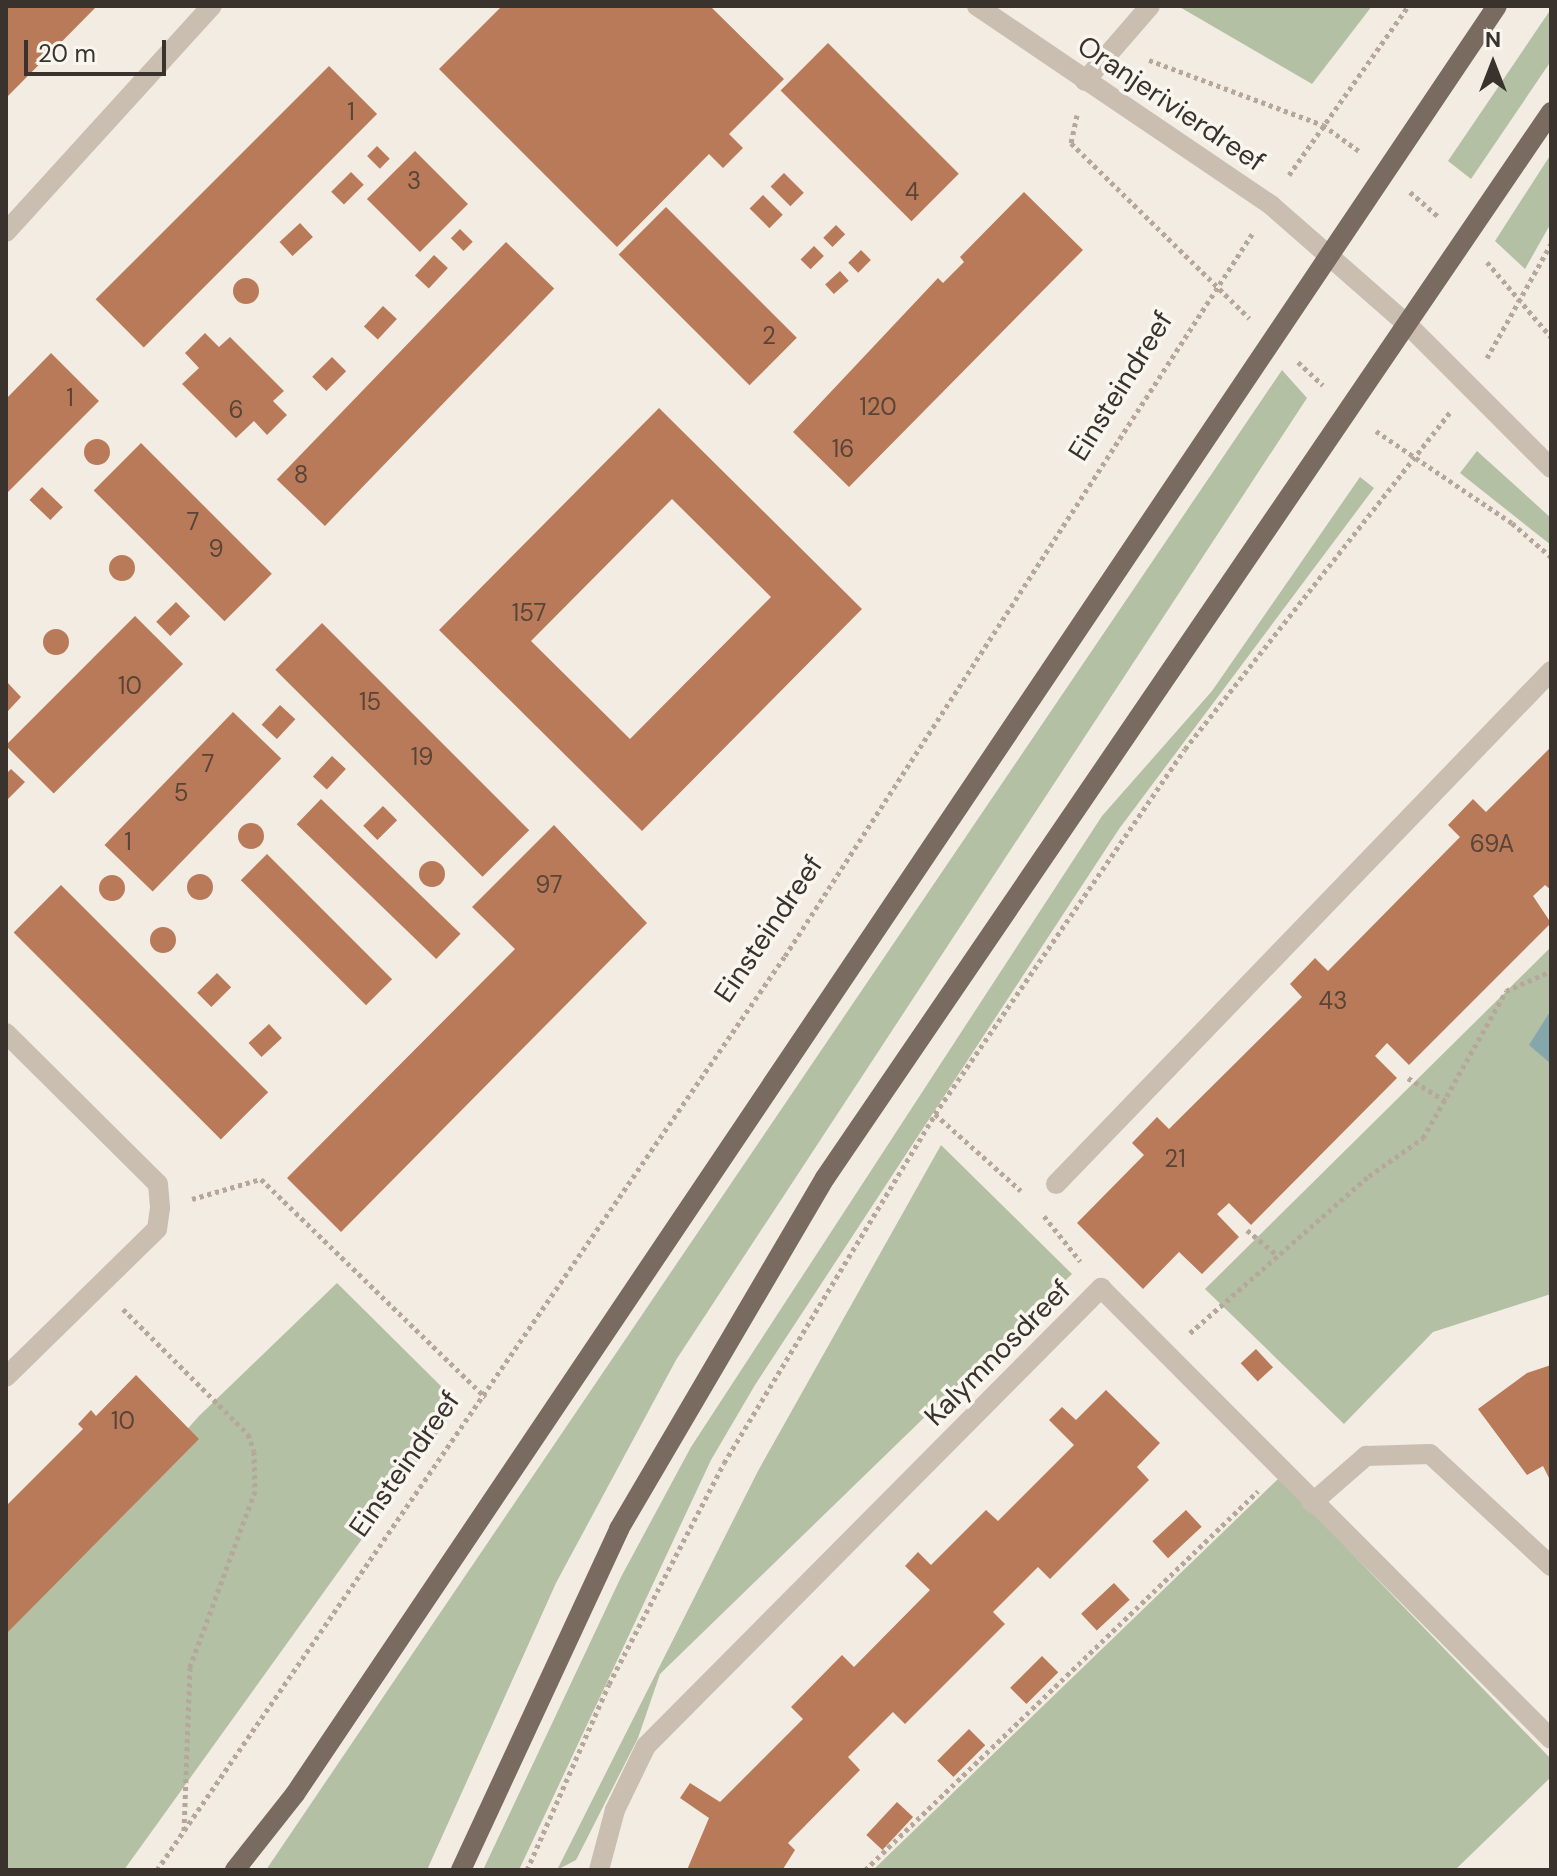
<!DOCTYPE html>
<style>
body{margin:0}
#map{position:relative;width:1557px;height:1876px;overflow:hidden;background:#f2ece3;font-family:"DM Sans",sans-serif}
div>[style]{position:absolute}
.green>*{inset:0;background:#b4c0a4}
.water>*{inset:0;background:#85a7ac}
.building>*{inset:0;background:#b97a5a;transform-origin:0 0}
.round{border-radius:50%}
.path>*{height:5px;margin-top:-2.5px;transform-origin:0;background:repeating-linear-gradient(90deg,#b5a89a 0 4px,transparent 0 8px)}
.lane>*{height:20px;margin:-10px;padding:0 10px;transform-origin:10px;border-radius:10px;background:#c9beb0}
.street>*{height:20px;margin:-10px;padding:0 10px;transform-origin:10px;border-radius:10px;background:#c9beb0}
.primary>*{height:20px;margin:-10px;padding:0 10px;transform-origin:10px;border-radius:10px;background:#796b60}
span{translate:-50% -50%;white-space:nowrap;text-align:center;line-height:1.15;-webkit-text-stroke:7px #f9f6ef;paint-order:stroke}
.number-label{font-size:24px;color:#594438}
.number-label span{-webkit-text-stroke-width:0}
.street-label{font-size:28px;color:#39322d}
.frame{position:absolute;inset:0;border:8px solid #39322d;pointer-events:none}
.north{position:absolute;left:1453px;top:24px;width:80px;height:80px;-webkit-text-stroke:6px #f9f6ef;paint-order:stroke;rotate:0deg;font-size:22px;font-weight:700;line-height:32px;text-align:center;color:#39322d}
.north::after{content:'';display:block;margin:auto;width:28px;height:36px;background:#39322d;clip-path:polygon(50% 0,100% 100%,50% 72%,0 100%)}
.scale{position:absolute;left:24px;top:40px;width:142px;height:36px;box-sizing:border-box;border:4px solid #39322d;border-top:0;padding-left:10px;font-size:24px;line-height:28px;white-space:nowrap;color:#39322d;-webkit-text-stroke:6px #f9f6ef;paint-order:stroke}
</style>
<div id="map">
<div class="green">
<i style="clip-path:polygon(1178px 6px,1372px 6px,1312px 84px)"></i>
<i style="clip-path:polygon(1551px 9px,1551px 61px,1471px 179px,1448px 161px)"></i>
<i style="clip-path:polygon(1551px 154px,1551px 223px,1525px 269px,1495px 241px)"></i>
<i style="clip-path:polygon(1282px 370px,1307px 398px,676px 1360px,556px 1583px,427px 1870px,266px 1870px)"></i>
<i style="clip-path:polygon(1477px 451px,1551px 518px,1551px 545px,1460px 473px)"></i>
<i style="clip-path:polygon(1360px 477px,1374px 488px,1119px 829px,755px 1385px,711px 1460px,519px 1870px,483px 1870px,621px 1577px,691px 1447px,1102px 816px,1212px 691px)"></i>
<i style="clip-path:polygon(1551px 947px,1551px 1294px,1433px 1332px,1344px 1424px,1205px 1289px)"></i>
<i style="clip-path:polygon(941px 1145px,1072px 1274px,660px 1674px,638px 1738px,576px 1860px,557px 1870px,758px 1471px)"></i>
<i style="clip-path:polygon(337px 1283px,459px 1404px,124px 1870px,6px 1870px,6px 1633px,199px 1416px)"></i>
<i style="clip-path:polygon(1279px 1478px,1551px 1759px,1551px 1777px,1455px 1870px,873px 1870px)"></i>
</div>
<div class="water">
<i style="clip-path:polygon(1551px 1010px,1551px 1064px,1529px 1045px)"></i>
</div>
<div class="building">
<i style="clip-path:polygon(6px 6px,97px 6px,6px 98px)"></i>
<i style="clip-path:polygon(502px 6px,710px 6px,784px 79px,729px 134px,743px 148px,723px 168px,709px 154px,617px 247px,439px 69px)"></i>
<i style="left:828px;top:43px;width:185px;height:67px;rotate:45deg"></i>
<i style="left:329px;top:66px;width:68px;height:330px;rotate:45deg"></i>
<i style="left:377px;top:146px;width:18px;height:14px;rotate:45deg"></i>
<i style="left:415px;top:151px;width:75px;height:68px;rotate:45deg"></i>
<i style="left:351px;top:172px;width:18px;height:28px;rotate:45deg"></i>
<i style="left:784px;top:173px;width:28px;height:19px;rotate:45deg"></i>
<i style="clip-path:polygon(1024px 192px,1083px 250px,849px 487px,793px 432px,938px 278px,943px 283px,964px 262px,960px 257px)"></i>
<i style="left:763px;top:195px;width:28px;height:19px;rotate:45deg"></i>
<i style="left:666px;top:207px;width:185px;height:67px;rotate:45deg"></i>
<i style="left:300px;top:223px;width:19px;height:28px;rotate:47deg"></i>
<i style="left:836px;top:225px;width:13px;height:18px;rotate:45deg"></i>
<i style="left:460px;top:229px;width:18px;height:13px;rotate:45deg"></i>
<i style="left:506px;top:242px;width:67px;height:330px;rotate:44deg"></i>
<i style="left:814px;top:246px;width:14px;height:19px;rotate:45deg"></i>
<i style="left:861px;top:250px;width:14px;height:18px;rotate:45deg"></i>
<i style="left:434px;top:255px;width:19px;height:28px;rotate:43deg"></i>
<i style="left:840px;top:271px;width:13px;height:20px;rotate:48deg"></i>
<i class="round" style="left:233px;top:278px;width:26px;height:26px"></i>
<i style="left:383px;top:306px;width:19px;height:28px;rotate:43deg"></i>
<i style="clip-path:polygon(205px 333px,219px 347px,230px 337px,284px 391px,273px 401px,287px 415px,267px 435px,254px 421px,236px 438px,182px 384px,199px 368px,185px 353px)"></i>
<i style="clip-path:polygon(51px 353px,99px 401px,6px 494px,6px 399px)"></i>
<i style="left:332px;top:357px;width:20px;height:28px;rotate:45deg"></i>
<i style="clip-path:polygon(evenodd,659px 408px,862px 609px,642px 831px,439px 630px,659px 408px,672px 499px,771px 597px,630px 739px,531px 641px,672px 499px)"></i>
<i class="round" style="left:84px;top:439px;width:26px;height:26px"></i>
<i style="left:141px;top:443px;width:185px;height:67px;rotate:45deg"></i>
<i style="left:42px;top:487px;width:29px;height:18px;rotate:44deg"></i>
<i class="round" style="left:109px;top:555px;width:26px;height:26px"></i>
<i style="left:176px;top:602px;width:20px;height:28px;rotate:45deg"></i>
<i style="left:135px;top:616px;width:68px;height:183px;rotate:45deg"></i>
<i style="left:322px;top:623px;width:293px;height:66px;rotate:45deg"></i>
<i class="round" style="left:43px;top:629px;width:26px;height:26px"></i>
<i style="clip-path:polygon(6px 681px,21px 697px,8px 711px,6px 709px)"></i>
<i style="left:280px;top:705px;width:21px;height:27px;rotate:43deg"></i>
<i style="left:233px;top:712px;width:67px;height:185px;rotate:44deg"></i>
<i style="clip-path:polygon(1551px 747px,1551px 890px,1545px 885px,1533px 896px,1551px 923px,1409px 1065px,1387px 1043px,1375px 1056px,1397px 1078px,1251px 1225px,1229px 1203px,1217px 1214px,1239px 1237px,1202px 1274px,1179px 1252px,1143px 1289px,1077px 1223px,1144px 1155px,1132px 1143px,1157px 1117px,1169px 1129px,1302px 997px,1290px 984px,1315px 958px,1328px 971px,1460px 837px,1448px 825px,1473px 799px,1486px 812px)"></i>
<i style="left:332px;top:756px;width:19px;height:28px;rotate:43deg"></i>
<i style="clip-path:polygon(11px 769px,25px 782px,6px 801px,6px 774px)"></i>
<i style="left:321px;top:799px;width:194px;height:35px;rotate:44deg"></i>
<i style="left:383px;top:806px;width:20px;height:28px;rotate:45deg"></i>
<i class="round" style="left:238px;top:823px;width:26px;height:26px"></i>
<i style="clip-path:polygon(554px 825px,647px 923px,341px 1232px,287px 1178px,515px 949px,472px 907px)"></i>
<i style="left:267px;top:854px;width:177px;height:37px;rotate:45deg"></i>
<i class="round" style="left:419px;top:861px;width:26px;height:26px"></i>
<i class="round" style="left:187px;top:874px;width:26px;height:26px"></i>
<i class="round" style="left:99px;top:875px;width:26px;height:26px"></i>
<i style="left:61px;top:885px;width:293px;height:67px;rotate:45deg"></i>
<i class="round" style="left:150px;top:927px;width:26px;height:26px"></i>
<i style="left:217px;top:973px;width:20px;height:28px;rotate:45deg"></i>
<i style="left:269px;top:1024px;width:19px;height:28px;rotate:47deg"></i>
<i style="left:1256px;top:1349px;width:25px;height:21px;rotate:47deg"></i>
<i style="clip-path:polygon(1551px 1365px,1551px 1482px,1543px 1466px,1527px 1475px,1478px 1409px,1527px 1373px)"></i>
<i style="clip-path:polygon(136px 1375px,199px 1439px,6px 1634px,6px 1506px,83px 1429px,78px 1424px,91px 1410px,96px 1416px)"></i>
<i style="clip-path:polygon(1106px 1390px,1160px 1443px,1137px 1467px,1149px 1480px,1050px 1579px,1038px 1567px,993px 1612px,1005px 1624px,905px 1724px,893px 1712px,848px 1757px,860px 1770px,788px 1843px,795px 1850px,783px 1869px,687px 1870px,709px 1818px,680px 1798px,690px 1783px,720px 1802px,803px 1719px,791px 1707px,842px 1655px,854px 1667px,930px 1590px,905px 1566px,918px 1552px,931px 1565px,986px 1510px,998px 1521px,1074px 1445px,1049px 1420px,1062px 1407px,1076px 1420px)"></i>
<i style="left:1186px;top:1510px;width:23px;height:46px;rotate:47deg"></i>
<i style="left:1114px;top:1583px;width:23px;height:45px;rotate:47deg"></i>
<i style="left:1042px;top:1656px;width:23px;height:45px;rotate:45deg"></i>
<i style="left:969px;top:1729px;width:23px;height:45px;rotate:45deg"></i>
<i style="left:897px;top:1802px;width:22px;height:45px;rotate:43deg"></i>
</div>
<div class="path">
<i style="left:1149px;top:60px;width:186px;rotate:20.5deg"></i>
<i style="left:1323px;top:125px;width:44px;rotate:35.8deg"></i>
<i style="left:1077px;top:115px;width:29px;rotate:102deg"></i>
<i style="left:1071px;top:143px;width:250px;rotate:44.5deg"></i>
<i style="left:1289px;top:175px;width:207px;rotate:-54.8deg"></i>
<i style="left:1410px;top:192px;width:38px;rotate:41deg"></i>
<i style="left:1487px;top:262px;width:99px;rotate:49.5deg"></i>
<i style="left:1487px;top:358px;width:131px;rotate:-60.7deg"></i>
<i style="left:1298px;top:362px;width:34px;rotate:43deg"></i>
<i style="left:1376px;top:431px;width:164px;rotate:34.1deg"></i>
<i style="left:1512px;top:523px;width:52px;rotate:41.1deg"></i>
<i style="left:1408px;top:1078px;width:44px;rotate:31.2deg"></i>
<i style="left:935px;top:1114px;width:115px;rotate:41.8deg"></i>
<i style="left:192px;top:1199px;width:72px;rotate:-16.2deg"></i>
<i style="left:261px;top:1179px;width:313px;rotate:44.2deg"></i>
<i style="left:1044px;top:1216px;width:58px;rotate:51.3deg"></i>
<i style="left:1247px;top:1230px;width:38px;rotate:40deg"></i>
<i style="left:123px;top:1309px;width:177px;rotate:45deg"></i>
<i style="left:248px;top:1434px;width:18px;rotate:71deg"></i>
<i style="left:254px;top:1451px;width:40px;rotate:88.6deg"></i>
<i style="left:255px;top:1491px;width:188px;rotate:110.3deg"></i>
<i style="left:190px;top:1667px;width:165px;rotate:92.1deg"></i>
<i style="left:1190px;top:1333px;width:238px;rotate:-41.3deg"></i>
<i style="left:1369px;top:1176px;width:66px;rotate:-35.1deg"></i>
<i style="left:1423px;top:1138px;width:169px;rotate:-60.5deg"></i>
<i style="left:1506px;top:991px;width:49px;rotate:-24deg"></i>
<i style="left:157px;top:1870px;width:1109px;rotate:-55.51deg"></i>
<i style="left:785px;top:956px;width:860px;rotate:-57.1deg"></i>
<i style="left:527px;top:1870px;width:203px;rotate:-66.2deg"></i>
<i style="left:609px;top:1684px;width:249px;rotate:-62.5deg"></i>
<i style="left:724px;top:1463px;width:408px;rotate:-58.8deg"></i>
<i style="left:935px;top:1114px;width:442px;rotate:-55.6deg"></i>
<i style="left:1185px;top:749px;width:429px;rotate:-51.8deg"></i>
<i style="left:865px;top:1870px;width:546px;rotate:-43.96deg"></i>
</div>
<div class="lane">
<i style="left:1312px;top:1503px;width:72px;rotate:-41deg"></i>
<i style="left:1366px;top:1456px;width:64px;rotate:-1.8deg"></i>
<i style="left:1430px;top:1454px;width:165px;rotate:42.8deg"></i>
</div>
<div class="street">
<i style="left:977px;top:6px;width:356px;rotate:34.1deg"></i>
<i style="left:1272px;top:206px;width:179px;rotate:41.2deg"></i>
<i style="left:1407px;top:324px;width:204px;rotate:45deg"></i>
<i style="left:1085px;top:81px;width:99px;rotate:-49.1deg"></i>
<i style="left:6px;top:232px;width:306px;rotate:-47.7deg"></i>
<i style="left:6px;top:1033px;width:214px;rotate:44.8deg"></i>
<i style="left:158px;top:1184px;width:24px;rotate:85deg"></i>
<i style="left:160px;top:1208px;width:21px;rotate:98deg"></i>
<i style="left:157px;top:1229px;width:211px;rotate:135.6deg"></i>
<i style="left:1056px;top:1184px;width:713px;rotate:-46.02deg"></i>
<i style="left:599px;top:1870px;width:62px;rotate:-75.1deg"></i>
<i style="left:615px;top:1810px;width:71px;rotate:-64.2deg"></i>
<i style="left:646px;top:1746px;width:646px;rotate:-45.19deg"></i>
<i style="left:1101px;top:1288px;width:637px;rotate:45.06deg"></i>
</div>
<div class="primary">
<i style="left:235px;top:1870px;width:97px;rotate:-51.7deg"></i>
<i style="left:295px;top:1794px;width:2154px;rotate:-56.09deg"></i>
<i style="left:461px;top:1870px;width:376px;rotate:-65.1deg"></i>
<i style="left:619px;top:1529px;width:407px;rotate:-59.6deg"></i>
<i style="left:825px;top:1178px;width:1290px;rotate:-55.74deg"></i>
</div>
<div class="number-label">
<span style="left:351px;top:112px">1</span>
<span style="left:414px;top:181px">3</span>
<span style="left:912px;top:192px">4</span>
<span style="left:769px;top:336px">2</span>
<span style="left:70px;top:398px">1</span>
<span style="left:878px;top:407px">120</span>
<span style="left:236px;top:410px">6</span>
<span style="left:843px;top:449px">16</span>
<span style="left:301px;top:475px">8</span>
<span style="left:193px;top:522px">7</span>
<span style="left:216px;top:549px">9</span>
<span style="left:529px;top:613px">157</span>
<span style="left:130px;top:686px">10</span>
<span style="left:370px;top:702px">15</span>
<span style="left:422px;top:757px">19</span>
<span style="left:208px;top:764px">7</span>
<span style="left:181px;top:793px">5</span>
<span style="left:128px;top:842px">1</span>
<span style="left:1492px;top:844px">69A</span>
<span style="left:549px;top:885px">97</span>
<span style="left:1333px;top:1001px">43</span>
<span style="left:1175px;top:1159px">21</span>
<span style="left:123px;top:1421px">10</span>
</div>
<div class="street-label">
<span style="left:1171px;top:104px;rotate:34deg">Oranjerivierdreef</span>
<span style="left:1121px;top:386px;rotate:-58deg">Einsteindreef</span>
<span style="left:769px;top:929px;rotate:-56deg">Einsteindreef</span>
<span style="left:998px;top:1353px;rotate:-45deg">Kalymnosdreef</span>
<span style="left:405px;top:1464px;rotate:-55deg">Einsteindreef</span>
</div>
<div class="frame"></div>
<div class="north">N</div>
<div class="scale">20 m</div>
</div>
